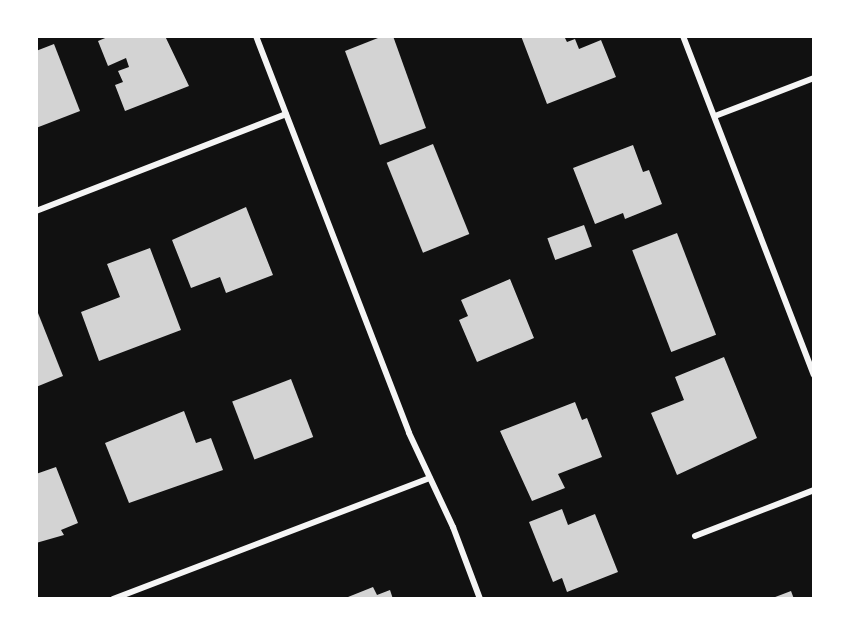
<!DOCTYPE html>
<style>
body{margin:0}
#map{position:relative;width:850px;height:635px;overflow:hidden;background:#111;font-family:Lato,sans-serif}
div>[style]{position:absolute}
.building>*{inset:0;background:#d3d3d3;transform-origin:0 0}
.minor>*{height:6px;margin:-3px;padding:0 3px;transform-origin:3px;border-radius:3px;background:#f5f5f5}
span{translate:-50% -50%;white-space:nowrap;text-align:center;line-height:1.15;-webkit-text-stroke:4.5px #fff;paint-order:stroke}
.frame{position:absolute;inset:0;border:38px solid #fff;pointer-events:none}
</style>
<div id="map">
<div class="building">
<i style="clip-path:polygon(110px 36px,165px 36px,189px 86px,125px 111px,115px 85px,123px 82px,118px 71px,129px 67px,126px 58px,108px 66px,98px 41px)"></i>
<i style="clip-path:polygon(383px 36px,393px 36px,426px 128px,380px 145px,345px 51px)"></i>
<i style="clip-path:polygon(521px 36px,564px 36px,567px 42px,575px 39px,579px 49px,601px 40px,616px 77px,547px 104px)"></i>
<i style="clip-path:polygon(54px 44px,80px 111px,36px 128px,36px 51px)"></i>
<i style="left:433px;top:144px;width:97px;height:50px;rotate:68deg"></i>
<i style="clip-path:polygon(633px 145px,643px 172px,649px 170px,662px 204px,625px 219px,623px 213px,595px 224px,573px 168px)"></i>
<i style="clip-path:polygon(246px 207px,273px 275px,226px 293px,220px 277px,191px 288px,172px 240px)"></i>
<i style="left:584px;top:225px;width:23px;height:39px;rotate:70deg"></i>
<i style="left:677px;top:233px;width:109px;height:48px;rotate:69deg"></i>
<i style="clip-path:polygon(150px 248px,181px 330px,99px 361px,81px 312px,120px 297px,107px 264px)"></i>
<i style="clip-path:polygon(510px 279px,534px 338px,477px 362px,459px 320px,468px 316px,461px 300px)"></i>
<i style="clip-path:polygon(36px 308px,63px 376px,36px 387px)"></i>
<i style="clip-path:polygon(724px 357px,757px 438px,677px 475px,651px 413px,684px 400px,675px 377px)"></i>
<i style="left:291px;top:379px;width:62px;height:63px;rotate:69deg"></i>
<i style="clip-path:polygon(575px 402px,582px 420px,587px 418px,602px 457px,558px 474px,565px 488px,532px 501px,500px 431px)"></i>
<i style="clip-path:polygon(184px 411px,196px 443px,211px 438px,223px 470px,129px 503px,105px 443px)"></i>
<i style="clip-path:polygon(56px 467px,78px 523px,61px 530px,64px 535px,36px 543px,36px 474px)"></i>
<i style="clip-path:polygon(562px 509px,568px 525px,595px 514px,618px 572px,567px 592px,562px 578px,553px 582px,529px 522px)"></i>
<i style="clip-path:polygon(373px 587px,377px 595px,390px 590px,393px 599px,343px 599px)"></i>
<i style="clip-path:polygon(791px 591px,794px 599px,770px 599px)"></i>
</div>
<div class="minor">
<i style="left:256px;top:36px;width:425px;rotate:68.9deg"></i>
<i style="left:409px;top:433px;width:104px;rotate:64.9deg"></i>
<i style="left:453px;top:527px;width:77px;rotate:69.4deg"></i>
<i style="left:683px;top:36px;width:363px;rotate:68.9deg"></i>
<i style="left:715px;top:116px;width:106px;rotate:-21deg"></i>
<i style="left:36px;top:211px;width:268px;rotate:-21.2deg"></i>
<i style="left:695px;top:536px;width:128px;rotate:-21.1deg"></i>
<i style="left:113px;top:599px;width:339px;rotate:-20.9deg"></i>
</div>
<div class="frame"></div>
</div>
